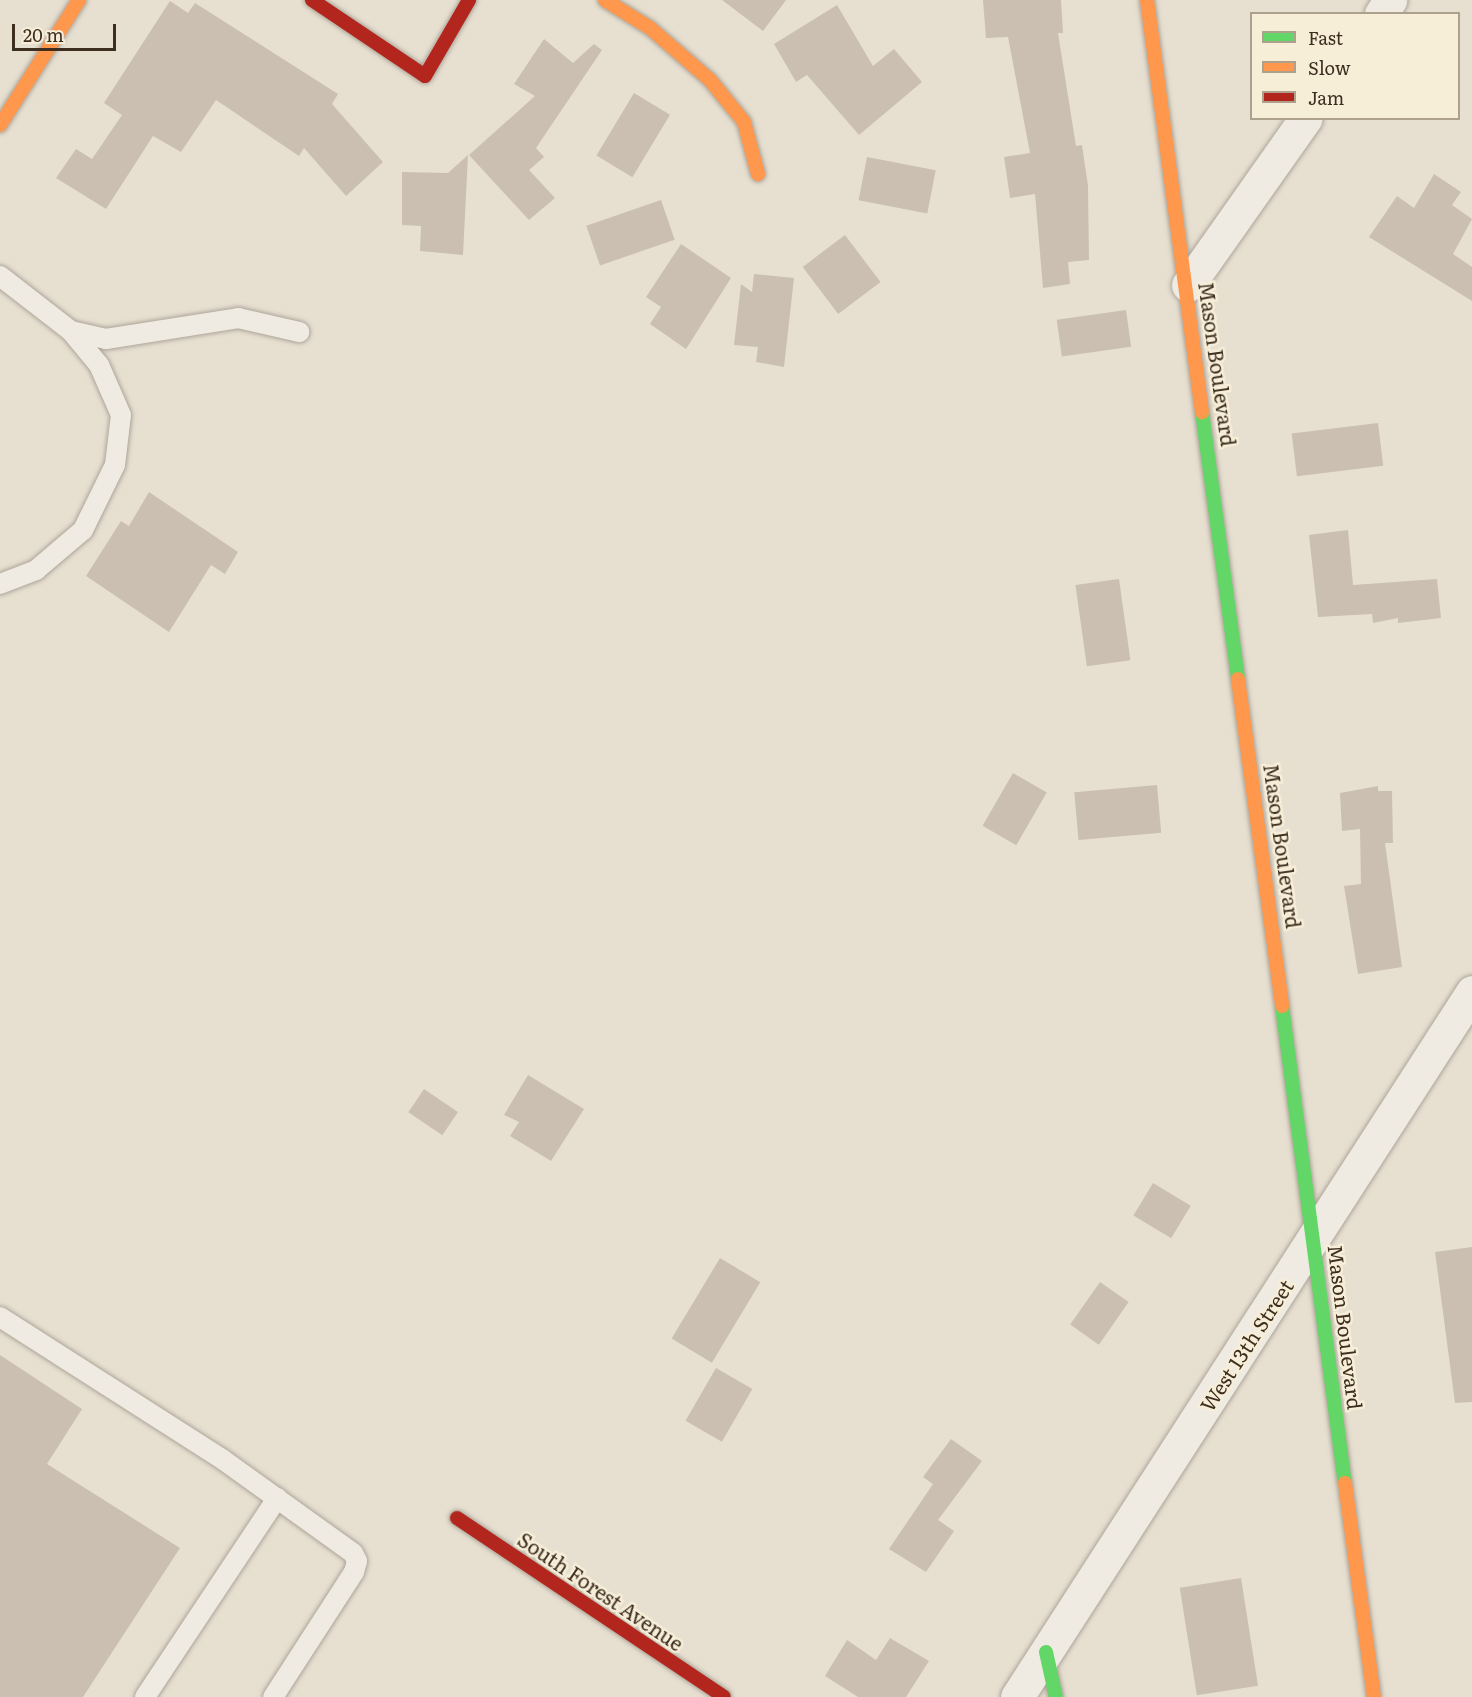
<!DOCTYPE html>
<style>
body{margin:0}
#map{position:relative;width:1472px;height:1697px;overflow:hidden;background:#e7e0d1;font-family:Literata,serif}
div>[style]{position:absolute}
.building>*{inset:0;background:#cbbfb2;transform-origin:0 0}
.roads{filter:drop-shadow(0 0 2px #ada599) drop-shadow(0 0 2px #ada599)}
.lane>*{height:20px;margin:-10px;padding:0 10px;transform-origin:10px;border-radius:10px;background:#efebe3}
.street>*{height:33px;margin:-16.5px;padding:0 16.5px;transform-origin:16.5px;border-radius:16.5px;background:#efebe3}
.fast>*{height:14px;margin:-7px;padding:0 7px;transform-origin:7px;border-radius:7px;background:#63d668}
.slow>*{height:14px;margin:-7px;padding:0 7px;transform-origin:7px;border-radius:7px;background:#ff974d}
.jam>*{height:14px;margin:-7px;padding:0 7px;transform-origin:7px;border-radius:7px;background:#b3261e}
span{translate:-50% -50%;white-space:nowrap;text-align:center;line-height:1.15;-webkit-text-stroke:5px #f7eed8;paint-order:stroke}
.street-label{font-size:20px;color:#3d2e20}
.legend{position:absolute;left:1250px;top:12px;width:210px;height:108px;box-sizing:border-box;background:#f7eed8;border:2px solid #ada18e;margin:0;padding:8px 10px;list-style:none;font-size:18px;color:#3d2e20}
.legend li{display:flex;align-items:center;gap:12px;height:30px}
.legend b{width:30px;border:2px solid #ada18e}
.scale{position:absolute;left:12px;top:24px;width:104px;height:27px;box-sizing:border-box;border:3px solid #3d2e20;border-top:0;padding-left:8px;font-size:18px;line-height:21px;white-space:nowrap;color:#3d2e20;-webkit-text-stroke:4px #f7eed8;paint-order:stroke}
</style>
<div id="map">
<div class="building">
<i style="clip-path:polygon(722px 0,786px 0,763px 31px)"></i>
<i style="clip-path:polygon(983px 0,1061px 0,1063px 33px,1058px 33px,1076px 146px,1082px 145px,1088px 186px,1089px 260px,1068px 262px,1070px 284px,1043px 288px,1035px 194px,1010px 198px,1004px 157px,1030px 153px,1008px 37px,986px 38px)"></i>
<i style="clip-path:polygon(170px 1px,188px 13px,195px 3px,338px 94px,332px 104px,383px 162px,346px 196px,304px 148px,299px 156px,216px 100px,181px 152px,153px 136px,106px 209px,56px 178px,76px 149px,92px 159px,122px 115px,104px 103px)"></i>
<i style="clip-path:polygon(837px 5px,873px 66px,894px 49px,922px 82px,859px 135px,807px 75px,796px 82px,774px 44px)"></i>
<i style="clip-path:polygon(544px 39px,573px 63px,594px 44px,602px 50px,536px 148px,544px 157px,529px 170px,555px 198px,529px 220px,469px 155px,535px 96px,514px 84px)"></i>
<i style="left:634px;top:93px;width:42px;height:73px;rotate:31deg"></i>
<i style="clip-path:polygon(468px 155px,463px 255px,420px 251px,421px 226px,402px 225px,402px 172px,448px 173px)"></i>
<i style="left:867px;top:157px;width:70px;height:44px;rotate:11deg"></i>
<i style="clip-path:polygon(1434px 174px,1461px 192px,1452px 205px,1472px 219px,1453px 254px,1472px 267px,1472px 301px,1369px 237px,1397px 196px,1414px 208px)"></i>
<i style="left:661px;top:200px;width:42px;height:79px;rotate:71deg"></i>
<i style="left:845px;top:235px;width:59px;height:53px;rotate:53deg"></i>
<i style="clip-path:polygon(681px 244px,731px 278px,686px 349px,650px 324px,661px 307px,646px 297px)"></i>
<i style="clip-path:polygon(754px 274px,794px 278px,784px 367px,756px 362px,758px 347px,734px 345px,741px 284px,752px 292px)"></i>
<i style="left:1126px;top:310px;width:37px;height:70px;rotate:82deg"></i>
<i style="left:1378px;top:423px;width:43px;height:87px;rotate:83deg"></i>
<i style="clip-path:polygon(149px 492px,238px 552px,225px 574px,211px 565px,169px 632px,86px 576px,121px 521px,129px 526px)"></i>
<i style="clip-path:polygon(1348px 530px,1353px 585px,1437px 579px,1441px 618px,1398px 623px,1398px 618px,1373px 623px,1372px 614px,1318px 617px,1309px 535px)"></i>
<i style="left:1119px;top:579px;width:82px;height:44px;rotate:82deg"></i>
<i style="left:1013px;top:773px;width:39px;height:61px;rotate:30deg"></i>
<i style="left:1157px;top:785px;width:48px;height:83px;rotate:85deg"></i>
<i style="clip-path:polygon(1378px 786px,1378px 791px,1392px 791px,1393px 843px,1385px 843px,1402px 967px,1358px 974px,1344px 886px,1361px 884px,1360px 829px,1342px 831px,1340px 793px)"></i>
<i style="clip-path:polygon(528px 1075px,584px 1109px,551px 1161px,510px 1136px,519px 1122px,504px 1115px)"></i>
<i style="left:424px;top:1089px;width:41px;height:28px;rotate:34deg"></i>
<i style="left:1153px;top:1183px;width:44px;height:38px;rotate:31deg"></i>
<i style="clip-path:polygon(1472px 1247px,1472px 1402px,1455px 1403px,1435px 1252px)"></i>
<i style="left:720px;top:1258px;width:47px;height:94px;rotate:31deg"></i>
<i style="left:1100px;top:1282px;width:35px;height:52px;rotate:35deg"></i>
<i style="clip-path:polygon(0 1355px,82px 1409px,47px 1464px,180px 1548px,83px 1697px,0 1697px)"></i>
<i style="left:716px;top:1368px;width:42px;height:61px;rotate:30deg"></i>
<i style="clip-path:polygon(951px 1439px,982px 1461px,938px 1520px,954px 1531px,926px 1572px,889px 1549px,933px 1484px,923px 1477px)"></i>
<i style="left:1241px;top:1578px;width:109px;height:62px;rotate:81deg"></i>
<i style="clip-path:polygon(890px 1638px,929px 1661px,906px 1697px,858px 1697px,825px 1676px,847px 1640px,876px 1660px)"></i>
</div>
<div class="roads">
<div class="lane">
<i style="left:0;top:276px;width:90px;rotate:37.8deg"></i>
<i style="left:71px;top:331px;width:36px;rotate:13deg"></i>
<i style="left:106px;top:339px;width:134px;rotate:-9deg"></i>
<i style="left:238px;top:318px;width:63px;rotate:12.9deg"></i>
<i style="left:0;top:584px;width:39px;rotate:-21deg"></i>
<i style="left:36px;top:570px;width:62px;rotate:-40.4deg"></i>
<i style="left:83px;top:530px;width:72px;rotate:-63.8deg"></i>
<i style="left:115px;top:465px;width:50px;rotate:-83.2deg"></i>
<i style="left:121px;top:415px;width:55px;rotate:-113.7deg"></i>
<i style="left:99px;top:365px;width:44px;rotate:-129.5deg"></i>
<i style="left:0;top:1317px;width:264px;rotate:32.6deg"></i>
<i style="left:222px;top:1459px;width:161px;rotate:35.7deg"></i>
<i style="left:353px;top:1553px;width:9px;rotate:63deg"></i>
<i style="left:357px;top:1561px;width:11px;rotate:105deg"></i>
<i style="left:354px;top:1572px;width:149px;rotate:122.9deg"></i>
<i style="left:145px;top:1697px;width:239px;rotate:-56.4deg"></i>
</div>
<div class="street">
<i style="left:1381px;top:14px;width:17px;rotate:-57deg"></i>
<i style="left:1188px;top:285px;width:204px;rotate:-54.8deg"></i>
<i style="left:1017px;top:1697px;width:839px;rotate:-57.16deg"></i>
</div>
<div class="fast">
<i style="left:1202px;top:412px;width:269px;rotate:82.3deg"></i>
<i style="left:1282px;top:1006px;width:481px;rotate:82.5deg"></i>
<i style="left:1046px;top:1652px;width:46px;rotate:77.5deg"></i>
</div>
<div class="slow">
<i style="left:605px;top:0;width:53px;rotate:31.9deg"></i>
<i style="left:650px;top:28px;width:79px;rotate:40.9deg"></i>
<i style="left:710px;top:80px;width:54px;rotate:51deg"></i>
<i style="left:744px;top:122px;width:54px;rotate:74.9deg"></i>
<i style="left:1147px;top:0;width:416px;rotate:82.4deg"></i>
<i style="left:0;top:125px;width:148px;rotate:-57.7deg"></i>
<i style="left:1238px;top:679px;width:330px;rotate:82.3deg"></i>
<i style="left:1345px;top:1483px;width:216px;rotate:82.3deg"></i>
</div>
<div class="jam">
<i style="left:312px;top:0;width:136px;rotate:33.9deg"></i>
<i style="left:425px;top:76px;width:88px;rotate:-59.9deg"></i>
<i style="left:457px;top:1518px;width:321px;rotate:33.8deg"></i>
</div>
</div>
<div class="street-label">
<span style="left:1218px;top:364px;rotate:82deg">Mason Boulevard</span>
<span style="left:1283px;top:846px;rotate:82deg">Mason Boulevard</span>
<span style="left:1346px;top:1327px;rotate:83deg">Mason Boulevard</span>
<span style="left:1246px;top:1345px;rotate:-57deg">West 13th Street</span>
<span style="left:601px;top:1591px;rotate:34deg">South Forest Avenue</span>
</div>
<ul class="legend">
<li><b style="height:8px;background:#63d668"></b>Fast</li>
<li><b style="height:8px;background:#ff974d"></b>Slow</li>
<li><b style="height:8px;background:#b3261e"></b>Jam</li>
</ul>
<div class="scale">20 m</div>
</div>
